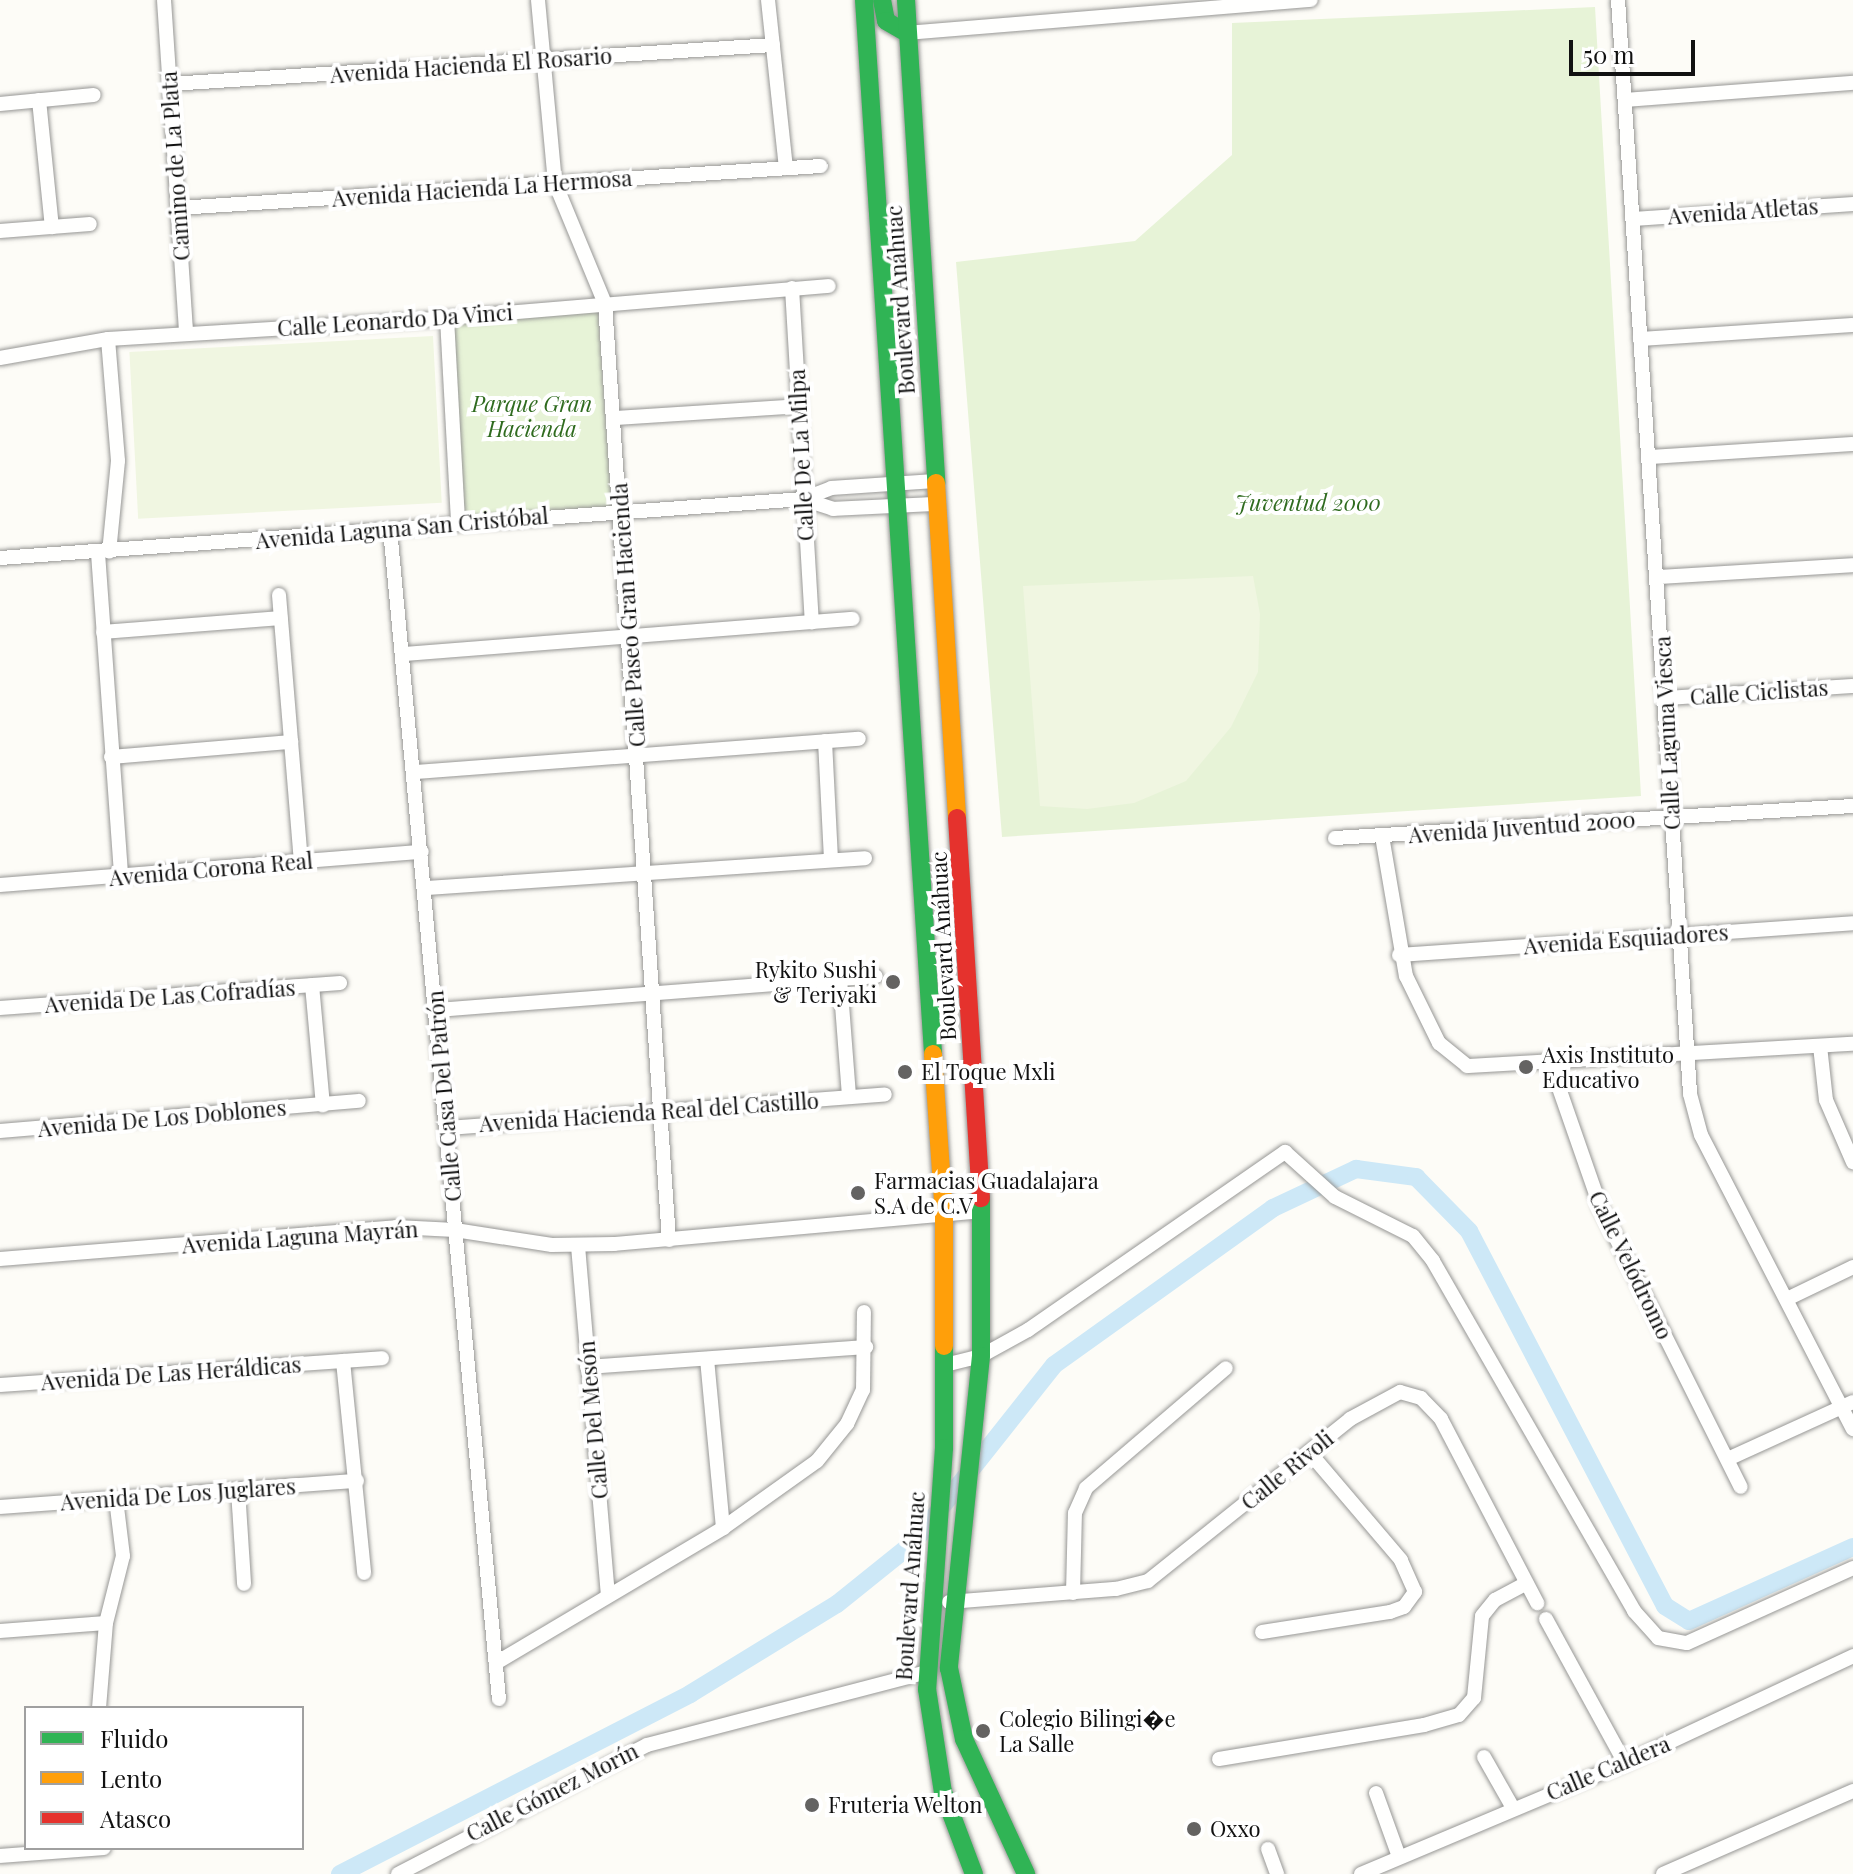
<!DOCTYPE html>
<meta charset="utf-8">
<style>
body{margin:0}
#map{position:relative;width:1853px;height:1874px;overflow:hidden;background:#fdfcf7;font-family:"Playfair Display",serif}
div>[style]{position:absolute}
.green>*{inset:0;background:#e7f3d7;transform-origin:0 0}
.pitch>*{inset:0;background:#f0f6e1;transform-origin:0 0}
.canal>*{height:18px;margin:-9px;padding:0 9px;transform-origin:9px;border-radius:9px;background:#cde8f7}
.roads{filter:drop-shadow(0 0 2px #979795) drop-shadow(0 0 2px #979795)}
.street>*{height:14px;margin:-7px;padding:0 7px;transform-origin:7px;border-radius:7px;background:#fffffe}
.fast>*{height:18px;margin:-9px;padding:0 9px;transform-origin:9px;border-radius:9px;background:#30b455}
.slow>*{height:18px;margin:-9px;padding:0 9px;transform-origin:9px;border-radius:9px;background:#ff9f0a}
.jam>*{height:18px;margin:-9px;padding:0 9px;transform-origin:9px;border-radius:9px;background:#e5322d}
.dots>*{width:22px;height:22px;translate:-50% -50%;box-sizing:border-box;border:4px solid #fff;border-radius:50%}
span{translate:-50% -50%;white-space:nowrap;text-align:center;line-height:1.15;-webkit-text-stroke:8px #fff;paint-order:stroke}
.street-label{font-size:22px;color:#111}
.park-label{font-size:22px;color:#2f6b1f;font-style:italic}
.poi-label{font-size:22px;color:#111}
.right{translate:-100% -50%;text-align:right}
.left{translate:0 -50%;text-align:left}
.legend{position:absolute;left:24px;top:1706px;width:280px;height:144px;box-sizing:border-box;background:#fff;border:2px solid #a0a0a0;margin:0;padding:10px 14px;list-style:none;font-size:24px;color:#111}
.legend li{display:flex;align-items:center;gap:16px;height:40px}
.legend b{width:40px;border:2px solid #a0a0a0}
.scale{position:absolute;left:1569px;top:40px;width:126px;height:36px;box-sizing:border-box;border:4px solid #111;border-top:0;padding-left:10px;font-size:24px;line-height:28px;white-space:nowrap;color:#111;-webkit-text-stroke:6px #fff;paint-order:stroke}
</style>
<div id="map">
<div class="green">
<i style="clip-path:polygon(1595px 7px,1641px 796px,1002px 837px,956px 262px,1135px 241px,1232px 155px,1232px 23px)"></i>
<i style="left:598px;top:311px;width:196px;height:147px;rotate:86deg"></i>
</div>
<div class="pitch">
<i style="left:433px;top:336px;width:167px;height:304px;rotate:87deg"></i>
<i style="clip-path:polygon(1253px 576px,1260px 614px,1258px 672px,1231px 727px,1186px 781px,1134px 803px,1087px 809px,1040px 806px,1023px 586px)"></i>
</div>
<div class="canal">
<i style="left:340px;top:1874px;width:394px;rotate:-27.2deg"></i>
<i style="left:690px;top:1694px;width:172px;rotate:-31.5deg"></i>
<i style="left:837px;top:1604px;width:97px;rotate:-38.8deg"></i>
<i style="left:913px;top:1543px;width:227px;rotate:-51.6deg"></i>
<i style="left:1054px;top:1365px;width:269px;rotate:-35.6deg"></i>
<i style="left:1273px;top:1208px;width:92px;rotate:-25.2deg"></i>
<i style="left:1356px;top:1169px;width:61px;rotate:7.6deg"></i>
<i style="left:1416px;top:1177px;width:76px;rotate:45.5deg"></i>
<i style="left:1469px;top:1231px;width:423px;rotate:62.4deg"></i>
<i style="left:1665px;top:1606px;width:28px;rotate:32deg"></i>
<i style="left:1689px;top:1621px;width:180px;rotate:-24.3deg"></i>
</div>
<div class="roads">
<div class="street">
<i style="left:164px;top:0;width:334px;rotate:86.2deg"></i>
<i style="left:538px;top:0;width:184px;rotate:84.7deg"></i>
<i style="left:555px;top:183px;width:131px;rotate:67.5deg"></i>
<i style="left:605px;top:304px;width:938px;rotate:86.09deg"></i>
<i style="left:768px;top:0;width:169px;rotate:83.9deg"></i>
<i style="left:1618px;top:0;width:1096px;rotate:86.23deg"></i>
<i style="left:1690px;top:1094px;width:42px;rotate:75deg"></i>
<i style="left:1701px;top:1135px;width:331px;rotate:62.7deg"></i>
<i style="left:907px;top:33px;width:405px;rotate:-4.7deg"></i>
<i style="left:170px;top:84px;width:604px;rotate:-3.7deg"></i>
<i style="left:39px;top:100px;width:128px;rotate:84.2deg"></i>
<i style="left:1625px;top:100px;width:229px;rotate:-4.3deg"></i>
<i style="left:0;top:104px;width:94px;rotate:-5.5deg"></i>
<i style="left:178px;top:208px;width:644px;rotate:-3.74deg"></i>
<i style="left:1633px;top:219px;width:221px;rotate:-3.9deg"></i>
<i style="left:0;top:231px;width:90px;rotate:-4.4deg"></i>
<i style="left:792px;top:288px;width:335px;rotate:86.6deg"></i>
<i style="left:447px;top:318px;width:204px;rotate:86.9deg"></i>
<i style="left:108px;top:339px;width:122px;rotate:85.3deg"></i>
<i style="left:118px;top:461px;width:91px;rotate:95.6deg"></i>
<i style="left:1640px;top:339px;width:213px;rotate:-3.8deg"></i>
<i style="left:0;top:358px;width:110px;rotate:-10deg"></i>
<i style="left:108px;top:339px;width:340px;rotate:-3.5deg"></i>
<i style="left:447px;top:318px;width:383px;rotate:-4.8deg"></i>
<i style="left:615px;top:418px;width:184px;rotate:-3.7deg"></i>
<i style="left:1650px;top:457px;width:203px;rotate:-3.7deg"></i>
<i style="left:803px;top:499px;width:32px;rotate:18deg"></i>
<i style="left:833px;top:509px;width:104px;rotate:-2.8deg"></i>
<i style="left:390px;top:529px;width:1175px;rotate:84.68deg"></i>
<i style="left:98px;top:553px;width:325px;rotate:85.9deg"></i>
<i style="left:0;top:558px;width:805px;rotate:-4.2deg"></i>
<i style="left:803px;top:499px;width:30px;rotate:-21deg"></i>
<i style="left:831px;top:488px;width:104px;rotate:-3.9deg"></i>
<i style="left:1658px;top:577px;width:195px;rotate:-3.5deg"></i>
<i style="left:279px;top:595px;width:267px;rotate:85.3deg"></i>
<i style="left:103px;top:632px;width:178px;rotate:-4.5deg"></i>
<i style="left:405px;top:654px;width:449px;rotate:-4.5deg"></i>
<i style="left:1666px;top:698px;width:187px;rotate:-3.7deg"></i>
<i style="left:825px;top:741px;width:119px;rotate:87.1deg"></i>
<i style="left:111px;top:757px;width:181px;rotate:-4.8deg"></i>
<i style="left:416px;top:772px;width:444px;rotate:-4.3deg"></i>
<i style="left:1382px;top:836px;width:142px;rotate:80.3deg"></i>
<i style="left:1406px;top:976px;width:75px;rotate:63.8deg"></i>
<i style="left:1439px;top:1043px;width:36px;rotate:39deg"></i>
<i style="left:1467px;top:1066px;width:387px;rotate:-3.3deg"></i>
<i style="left:1335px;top:838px;width:519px;rotate:-3.54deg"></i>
<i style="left:0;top:885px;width:423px;rotate:-4.5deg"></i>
<i style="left:427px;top:888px;width:439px;rotate:-3.9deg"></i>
<i style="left:1399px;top:955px;width:455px;rotate:-4deg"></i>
<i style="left:840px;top:979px;width:118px;rotate:85.6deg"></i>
<i style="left:312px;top:985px;width:121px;rotate:84.8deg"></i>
<i style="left:0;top:1008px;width:341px;rotate:-4.2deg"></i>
<i style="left:437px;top:1010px;width:440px;rotate:-4.4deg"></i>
<i style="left:1820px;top:1046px;width:54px;rotate:83.7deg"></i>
<i style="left:1826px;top:1100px;width:68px;rotate:66.5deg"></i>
<i style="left:1551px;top:1065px;width:149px;rotate:70.8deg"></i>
<i style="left:1600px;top:1206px;width:314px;rotate:63.4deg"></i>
<i style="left:448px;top:1128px;width:438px;rotate:-4.4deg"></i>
<i style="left:0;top:1131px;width:360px;rotate:-4.8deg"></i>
<i style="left:578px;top:1246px;width:350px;rotate:85.1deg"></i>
<i style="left:0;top:1259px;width:397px;rotate:-4.6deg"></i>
<i style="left:396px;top:1227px;width:59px;rotate:2.9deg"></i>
<i style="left:455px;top:1230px;width:98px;rotate:8.8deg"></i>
<i style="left:552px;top:1245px;width:62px;rotate:-0.9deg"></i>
<i style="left:614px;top:1244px;width:369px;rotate:-5.1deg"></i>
<i style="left:1789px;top:1298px;width:71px;rotate:-25.8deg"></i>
<i style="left:707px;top:1359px;width:170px;rotate:84.6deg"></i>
<i style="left:343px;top:1361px;width:213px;rotate:84.3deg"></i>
<i style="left:945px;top:1365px;width:37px;rotate:-14deg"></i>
<i style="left:981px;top:1356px;width:54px;rotate:-29deg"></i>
<i style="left:1028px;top:1330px;width:313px;rotate:-34.7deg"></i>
<i style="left:1285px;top:1152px;width:67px;rotate:42deg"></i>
<i style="left:1335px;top:1197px;width:87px;rotate:26.6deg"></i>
<i style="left:1413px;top:1236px;width:32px;rotate:51deg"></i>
<i style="left:1433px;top:1261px;width:404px;rotate:60.1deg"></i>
<i style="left:1634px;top:1611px;width:36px;rotate:48deg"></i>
<i style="left:1658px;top:1638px;width:29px;rotate:10deg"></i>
<i style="left:1687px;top:1643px;width:182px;rotate:-24.3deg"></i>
<i style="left:587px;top:1367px;width:280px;rotate:-4.1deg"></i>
<i style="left:0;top:1385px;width:383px;rotate:-4deg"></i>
<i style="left:1730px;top:1458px;width:135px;rotate:-24.5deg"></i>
<i style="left:238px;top:1490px;width:94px;rotate:86.3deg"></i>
<i style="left:0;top:1507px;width:358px;rotate:-4.2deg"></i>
<i style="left:1073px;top:1593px;width:80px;rotate:-88.6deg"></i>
<i style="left:1075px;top:1513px;width:27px;rotate:-66deg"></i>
<i style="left:1086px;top:1488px;width:184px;rotate:-40.6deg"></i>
<i style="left:949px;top:1602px;width:168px;rotate:-4.5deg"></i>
<i style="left:1116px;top:1589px;width:33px;rotate:-14deg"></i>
<i style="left:1148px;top:1581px;width:259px;rotate:-38.7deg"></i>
<i style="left:1350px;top:1419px;width:57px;rotate:-28.4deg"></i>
<i style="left:1400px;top:1392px;width:22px;rotate:16deg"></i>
<i style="left:1421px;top:1398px;width:29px;rotate:46deg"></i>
<i style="left:1441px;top:1419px;width:208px;rotate:62.4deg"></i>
<i style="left:1546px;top:1619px;width:164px;rotate:61.3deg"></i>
<i style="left:0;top:1631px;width:106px;rotate:-4.3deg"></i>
<i style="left:1262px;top:1632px;width:130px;rotate:-8.9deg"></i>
<i style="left:1390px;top:1612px;width:15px;rotate:-20deg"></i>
<i style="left:1404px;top:1607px;width:19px;rotate:-54deg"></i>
<i style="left:1415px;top:1592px;width:35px;rotate:-114deg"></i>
<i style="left:1401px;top:1560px;width:142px;rotate:-130.4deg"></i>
<i style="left:496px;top:1663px;width:264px;rotate:-30.7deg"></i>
<i style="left:723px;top:1528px;width:115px;rotate:-35.5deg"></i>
<i style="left:817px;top:1461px;width:48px;rotate:-51deg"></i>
<i style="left:847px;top:1424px;width:38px;rotate:-65deg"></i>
<i style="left:863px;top:1390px;width:78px;rotate:-89.3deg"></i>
<i style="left:99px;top:1708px;width:85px;rotate:-85.3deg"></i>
<i style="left:106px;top:1623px;width:69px;rotate:-75.8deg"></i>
<i style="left:123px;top:1556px;width:57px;rotate:-97deg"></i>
<i style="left:1484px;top:1757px;width:59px;rotate:60.4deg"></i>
<i style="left:1219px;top:1759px;width:208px;rotate:-9.4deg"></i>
<i style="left:1424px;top:1725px;width:36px;rotate:-16deg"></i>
<i style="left:1459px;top:1715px;width:23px;rotate:-49deg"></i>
<i style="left:1474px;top:1698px;width:82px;rotate:-84.4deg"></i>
<i style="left:1482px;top:1616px;width:21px;rotate:-51deg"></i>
<i style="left:1495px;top:1600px;width:34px;rotate:-28deg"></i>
<i style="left:1376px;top:1793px;width:68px;rotate:70.2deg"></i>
<i style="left:1268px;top:1849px;width:27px;rotate:70deg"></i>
<i style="left:0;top:1856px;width:104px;rotate:-4.4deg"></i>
<i style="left:398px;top:1874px;width:280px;rotate:-27.4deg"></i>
<i style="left:647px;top:1745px;width:289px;rotate:-14.6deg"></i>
<i style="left:1361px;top:1874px;width:286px;rotate:-22.8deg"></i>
<i style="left:1625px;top:1763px;width:252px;rotate:-25.1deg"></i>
<i style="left:1663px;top:1874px;width:207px;rotate:-23.6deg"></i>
</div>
<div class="fast">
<i style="left:864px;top:0;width:1056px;rotate:86.25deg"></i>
<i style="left:882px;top:0;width:21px;rotate:79deg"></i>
<i style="left:886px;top:21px;width:24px;rotate:30deg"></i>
<i style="left:906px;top:0;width:484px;rotate:86.4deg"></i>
<i style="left:981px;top:1198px;width:158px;rotate:90deg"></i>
<i style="left:981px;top:1356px;width:314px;rotate:95.9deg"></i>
<i style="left:949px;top:1668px;width:73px;rotate:78.1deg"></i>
<i style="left:964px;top:1739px;width:149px;rotate:65.3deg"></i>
<i style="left:944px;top:1346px;width:102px;rotate:90deg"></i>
<i style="left:944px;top:1448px;width:242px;rotate:94deg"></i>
<i style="left:927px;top:1689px;width:104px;rotate:81.2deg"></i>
<i style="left:943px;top:1792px;width:88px;rotate:69.3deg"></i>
</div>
<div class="slow">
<i style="left:936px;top:483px;width:336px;rotate:86.4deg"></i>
<i style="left:933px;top:1054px;width:161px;rotate:86.1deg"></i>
<i style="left:944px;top:1215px;width:131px;rotate:90deg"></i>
</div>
<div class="jam">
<i style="left:957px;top:818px;width:381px;rotate:86.4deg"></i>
</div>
</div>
<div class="dots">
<i style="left:893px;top:982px;background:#646362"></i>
<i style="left:1526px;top:1067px;background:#646362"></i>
<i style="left:905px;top:1072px;background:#646362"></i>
<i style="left:858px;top:1193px;background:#646362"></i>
<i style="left:983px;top:1731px;background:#646362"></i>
<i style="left:812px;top:1805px;background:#646362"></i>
<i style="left:1194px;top:1829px;background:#646362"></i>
</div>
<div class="street-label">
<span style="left:471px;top:65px;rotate:-4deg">Avenida Hacienda El Rosario</span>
<span style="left:175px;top:166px;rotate:-94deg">Camino de La Plata</span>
<span style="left:482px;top:188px;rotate:-4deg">Avenida Hacienda La Hermosa</span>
<span style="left:1743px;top:211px;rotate:-4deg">Avenida Atletas</span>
<span style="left:900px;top:300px;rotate:-94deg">Boulevard Anáhuac</span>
<span style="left:395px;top:320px;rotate:-4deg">Calle Leonardo Da Vinci</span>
<span style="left:801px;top:455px;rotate:-93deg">Calle De La Milpa</span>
<span style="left:402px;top:528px;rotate:-5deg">Avenida Laguna San Cristóbal</span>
<span style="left:628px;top:615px;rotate:-94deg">Calle Paseo Gran Hacienda</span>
<span style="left:1759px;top:692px;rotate:-4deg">Calle Ciclistas</span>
<span style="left:1667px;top:733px;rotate:-93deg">Calle Laguna Viesca</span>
<span style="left:1522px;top:827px;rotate:-4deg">Avenida Juventud 2000</span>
<span style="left:211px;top:869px;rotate:-5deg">Avenida Corona Real</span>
<span style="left:1626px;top:939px;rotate:-4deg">Avenida Esquiadores</span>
<span style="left:943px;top:946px;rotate:-93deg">Boulevard Anáhuac</span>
<span style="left:170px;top:996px;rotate:-4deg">Avenida De Las Cofradías</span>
<span style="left:444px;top:1096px;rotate:-95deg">Calle Casa Del Patrón</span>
<span style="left:649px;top:1112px;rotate:-4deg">Avenida Hacienda Real del Castillo</span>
<span style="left:162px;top:1118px;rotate:-5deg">Avenida De Los Doblones</span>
<span style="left:300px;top:1237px;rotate:-4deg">Avenida Laguna Mayrán</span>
<span style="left:1631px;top:1265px;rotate:64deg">Calle Velódromo</span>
<span style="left:171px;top:1373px;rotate:-4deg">Avenida De Las Heráldicas</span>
<span style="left:593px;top:1420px;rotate:-95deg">Calle Del Mesón</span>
<span style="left:1287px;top:1470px;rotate:-39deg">Calle Rivoli</span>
<span style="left:178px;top:1494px;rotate:-4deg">Avenida De Los Juglares</span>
<span style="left:910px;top:1586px;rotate:-86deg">Boulevard Anáhuac</span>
<span style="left:1608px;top:1768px;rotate:-23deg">Calle Caldera</span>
<span style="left:552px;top:1792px;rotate:-27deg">Calle Gómez Morín</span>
</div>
<div class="park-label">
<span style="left:532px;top:416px">Parque Gran<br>Hacienda</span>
<span style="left:1308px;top:503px">Juventud 2000</span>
</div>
<div class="poi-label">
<span class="right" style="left:877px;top:982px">Rykito Sushi<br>&amp; Teriyaki</span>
<span class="left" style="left:1542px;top:1067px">Axis Instituto<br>Educativo</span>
<span class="left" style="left:921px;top:1072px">El Toque Mxli</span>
<span class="left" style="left:874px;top:1193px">Farmacias Guadalajara<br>S.A de C.V</span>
<span class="left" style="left:999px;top:1731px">Colegio Bilingi�e<br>La Salle</span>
<span class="left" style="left:828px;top:1805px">Fruteria Welton</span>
<span class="left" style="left:1210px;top:1829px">Oxxo</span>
</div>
<ul class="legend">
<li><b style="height:10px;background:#30b455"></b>Fluido</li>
<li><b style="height:10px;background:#ff9f0a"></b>Lento</li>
<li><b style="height:10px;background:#e5322d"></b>Atasco</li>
</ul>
<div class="scale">50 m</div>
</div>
